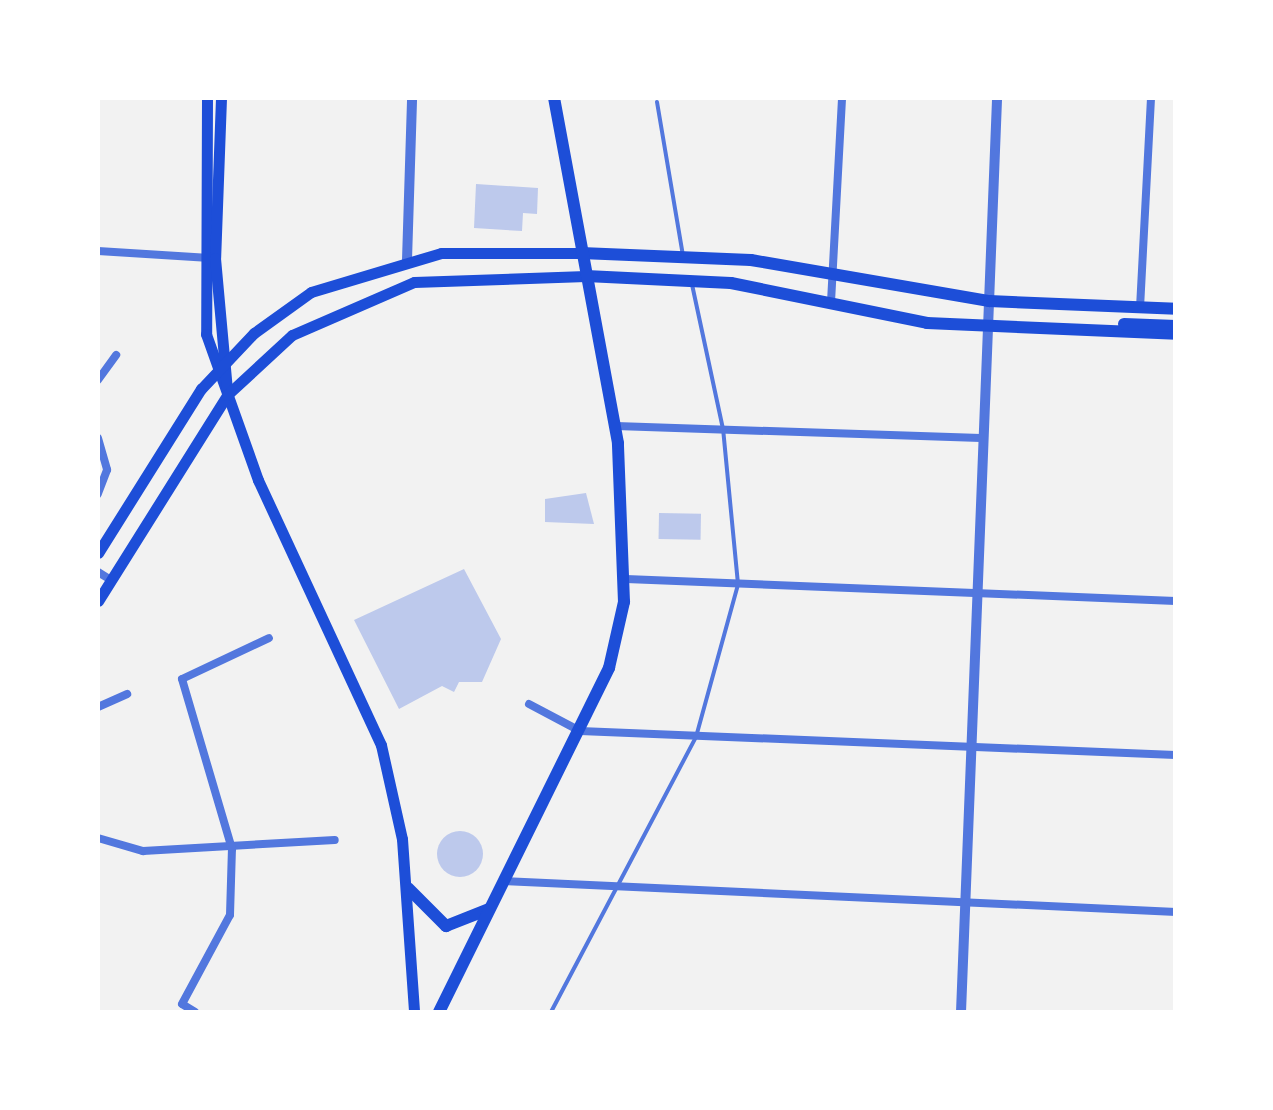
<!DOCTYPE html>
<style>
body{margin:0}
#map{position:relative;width:1273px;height:1110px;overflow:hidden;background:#f2f2f2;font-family:"Noto Sans",sans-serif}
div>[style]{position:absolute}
.building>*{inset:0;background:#bdc9ec;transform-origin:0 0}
.round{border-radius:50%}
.service>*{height:4px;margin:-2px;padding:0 2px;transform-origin:2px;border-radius:2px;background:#5277de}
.minor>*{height:8px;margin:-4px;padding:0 4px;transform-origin:4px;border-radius:4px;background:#5277de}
.tertiary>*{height:10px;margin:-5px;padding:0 5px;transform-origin:5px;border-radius:5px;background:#5277de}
.secondary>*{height:11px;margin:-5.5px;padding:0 5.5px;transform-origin:5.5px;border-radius:5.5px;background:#1d4ed8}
.primary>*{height:12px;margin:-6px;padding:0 6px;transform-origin:6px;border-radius:6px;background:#1d4ed8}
.trunk>*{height:12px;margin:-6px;padding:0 6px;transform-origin:6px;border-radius:6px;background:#1d4ed8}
span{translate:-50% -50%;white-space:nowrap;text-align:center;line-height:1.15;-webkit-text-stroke:8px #fff;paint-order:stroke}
.frame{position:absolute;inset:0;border:100px solid #fff;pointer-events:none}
</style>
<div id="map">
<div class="building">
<i style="clip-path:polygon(476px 184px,538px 188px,537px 214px,523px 213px,522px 231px,474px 228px)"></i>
<i style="clip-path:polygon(586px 493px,594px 524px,545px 522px,545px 499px)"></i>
<i style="left:659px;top:513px;width:42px;height:26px;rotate:1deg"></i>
<i style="clip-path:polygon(464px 569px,501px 639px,482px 682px,459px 682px,454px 692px,442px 686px,399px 709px,354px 620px)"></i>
<i class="round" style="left:437px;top:831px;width:46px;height:46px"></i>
</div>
<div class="service">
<i style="left:657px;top:102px;width:155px;rotate:80.4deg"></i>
<i style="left:551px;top:1012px;width:311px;rotate:-62.2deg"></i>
<i style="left:696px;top:737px;width:159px;rotate:-74.6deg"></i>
<i style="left:738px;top:584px;width:156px;rotate:-95.5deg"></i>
<i style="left:723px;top:429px;width:147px;rotate:-102.1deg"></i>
</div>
<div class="minor">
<i style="left:98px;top:251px;width:112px;rotate:3.6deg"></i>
<i style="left:831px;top:302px;width:204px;rotate:-86.9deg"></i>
<i style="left:1140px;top:308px;width:210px;rotate:-87deg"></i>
<i style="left:98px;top:380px;width:31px;rotate:-54deg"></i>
<i style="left:616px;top:426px;width:365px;rotate:1.9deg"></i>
<i style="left:98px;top:438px;width:33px;rotate:74deg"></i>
<i style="left:107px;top:470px;width:26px;rotate:111deg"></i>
<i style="left:98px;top:572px;width:15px;rotate:32deg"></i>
<i style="left:626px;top:579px;width:550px;rotate:2.29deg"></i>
<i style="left:529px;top:704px;width:58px;rotate:27.9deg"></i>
<i style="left:580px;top:731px;width:596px;rotate:2.31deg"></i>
<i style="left:98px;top:707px;width:32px;rotate:-24deg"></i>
<i style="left:98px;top:838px;width:47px;rotate:16.1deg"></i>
<i style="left:143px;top:851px;width:192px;rotate:-3.3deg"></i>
<i style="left:504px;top:881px;width:673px;rotate:2.64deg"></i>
<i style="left:195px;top:1012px;width:15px;rotate:-148deg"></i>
<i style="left:182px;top:1004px;width:101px;rotate:-61.7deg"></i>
<i style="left:230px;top:915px;width:66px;rotate:-88.3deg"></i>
<i style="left:232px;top:849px;width:177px;rotate:-106.4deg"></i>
<i style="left:182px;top:679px;width:96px;rotate:-25.2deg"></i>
</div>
<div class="tertiary">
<i style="left:407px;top:260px;width:162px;rotate:-88.2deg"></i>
<i style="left:961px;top:1012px;width:915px;rotate:-87.74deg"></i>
</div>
<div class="secondary">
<i style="left:207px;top:98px;width:236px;rotate:90.2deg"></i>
<i style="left:206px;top:334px;width:155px;rotate:70.4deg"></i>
<i style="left:258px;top:480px;width:292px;rotate:65.1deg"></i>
<i style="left:381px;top:745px;width:96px;rotate:77.4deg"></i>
<i style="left:402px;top:839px;width:173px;rotate:86deg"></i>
<i style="left:221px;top:98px;width:160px;rotate:92.1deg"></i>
<i style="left:215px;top:258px;width:133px;rotate:84.8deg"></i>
<i style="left:98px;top:553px;width:194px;rotate:-57.9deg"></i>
<i style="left:201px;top:389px;width:77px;rotate:-46.6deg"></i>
<i style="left:254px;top:333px;width:70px;rotate:-35.7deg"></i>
<i style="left:311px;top:292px;width:136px;rotate:-16.7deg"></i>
<i style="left:441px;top:253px;width:140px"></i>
<i style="left:98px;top:601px;width:243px;rotate:-57.9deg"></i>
<i style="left:227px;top:395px;width:88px;rotate:-42.7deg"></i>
<i style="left:292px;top:335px;width:133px;rotate:-23.5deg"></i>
<i style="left:414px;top:282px;width:172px;rotate:-2deg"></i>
</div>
<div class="primary">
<i style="left:581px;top:253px;width:170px;rotate:2.4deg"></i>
<i style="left:751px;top:260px;width:242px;rotate:9.8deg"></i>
<i style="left:989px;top:301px;width:187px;rotate:2.4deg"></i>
<i style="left:586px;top:276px;width:145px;rotate:2.8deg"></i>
<i style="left:731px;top:283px;width:200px;rotate:11.5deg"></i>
<i style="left:927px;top:323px;width:249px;rotate:2.5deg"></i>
<i style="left:1124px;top:324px;width:52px;rotate:2.2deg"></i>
</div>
<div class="trunk">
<i style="left:408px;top:888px;width:54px;rotate:45deg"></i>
<i style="left:446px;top:926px;width:46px;rotate:-21.6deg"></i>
<i style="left:439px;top:1012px;width:384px;rotate:-63.7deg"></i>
<i style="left:609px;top:668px;width:68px;rotate:-77.2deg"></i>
<i style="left:624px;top:602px;width:159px;rotate:-92.2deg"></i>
<i style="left:618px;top:443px;width:351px;rotate:-100.5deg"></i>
</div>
<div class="frame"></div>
</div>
